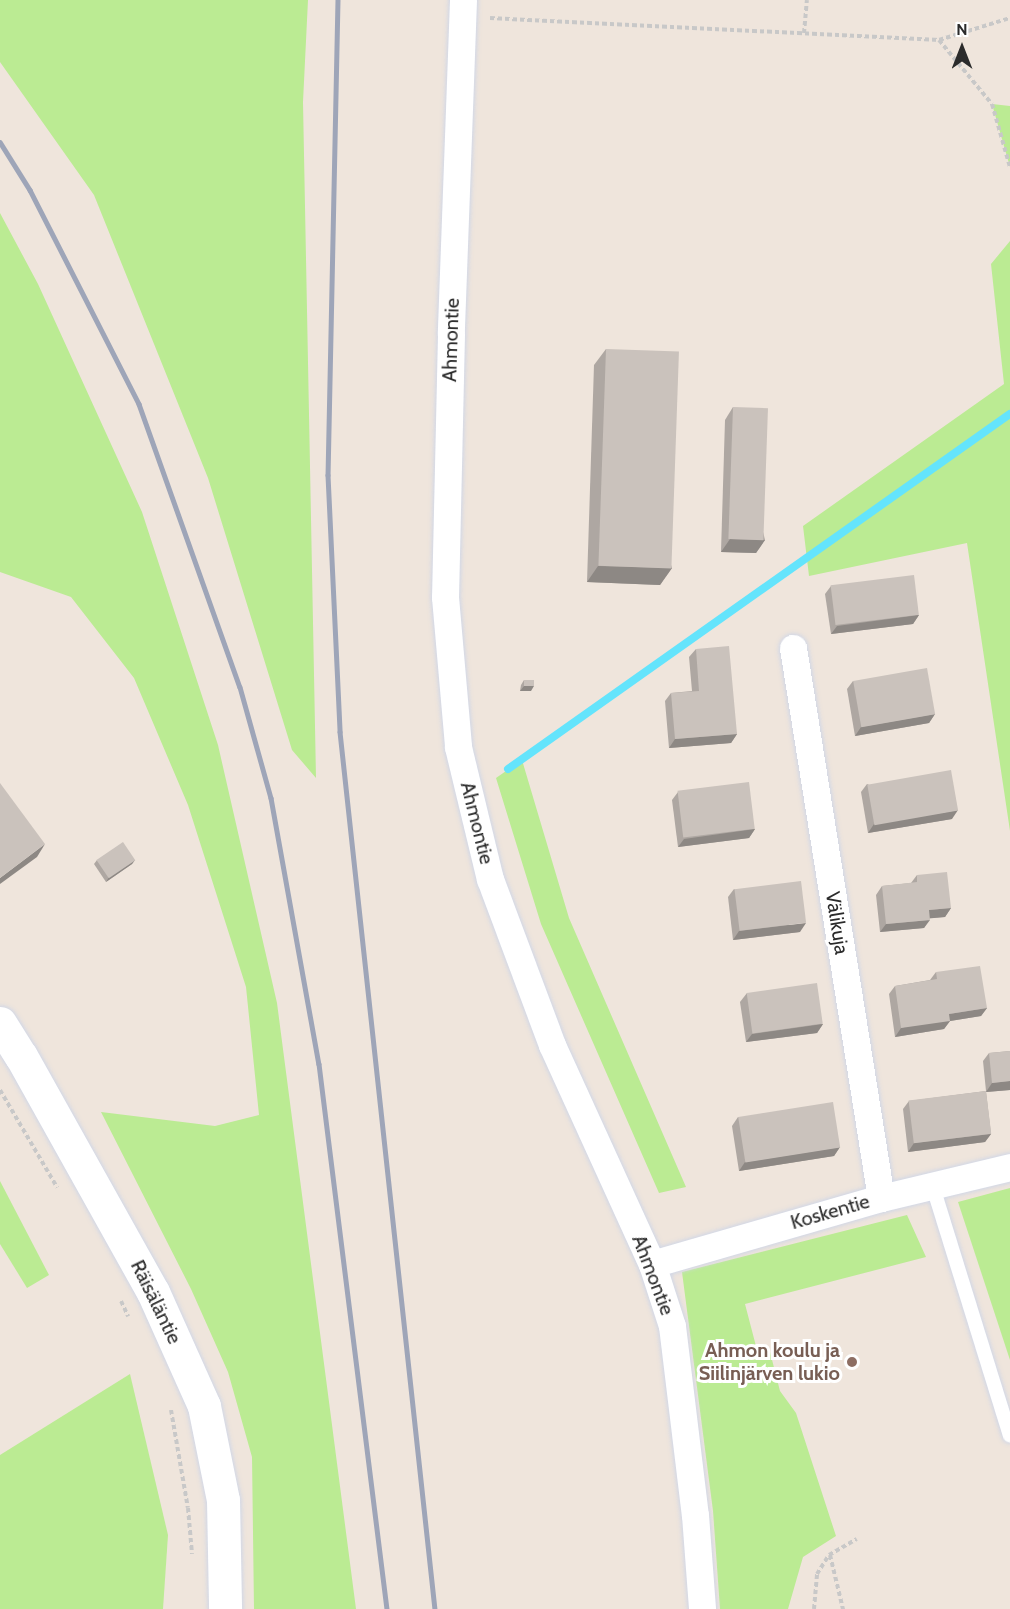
<!DOCTYPE html>
<meta charset="utf-8">
<style>
body{margin:0}
#map{position:relative;width:1010px;height:1609px;overflow:hidden;background:#efe5dc;font-family:Cabin,sans-serif}
div>[style]{position:absolute}
.green>*{inset:0;background:#bbeb93}
.stream>*{height:8px;margin:-4px;padding:0 4px;transform-origin:4px;border-radius:4px;background:#64e4fc}
.path>*{height:4px;margin-top:-2px;transform-origin:0;background:repeating-linear-gradient(90deg,#c8c8c8 0 4.5px,transparent 0 7.5px)}
.roads{filter:drop-shadow(0 0 2px #d1d7e6) drop-shadow(0 0 2px #d1d7e6)}
.lane>*{height:14px;margin:-7px;padding:0 7px;transform-origin:7px;border-radius:7px;background:#fff}
.street>*{height:27px;margin:-13.5px;padding:0 13.5px;transform-origin:13.5px;border-radius:13.5px;background:#fff}
.secondary>*{height:33px;margin:-16.5px;padding:0 16.5px;transform-origin:16.5px;border-radius:16.5px;background:#fff}
.rail>*{height:4.5px;margin:-2.25px;padding:0 2.25px;transform-origin:2.25px;border-radius:2.25px;background:#9ea5b8}
.wall>*{inset:0;background:#aea7a2}
.shaded-wall>*{inset:0;background:#8d8884}
.building>*{inset:0;background:#cac2bc;transform-origin:0 0}
.dots>*{width:16px;height:16px;translate:-50% -50%;box-sizing:border-box;border:3px solid #fff;border-radius:50%}
span{translate:-50% -50%;white-space:nowrap;text-align:center;line-height:1.15;-webkit-text-stroke:6px #fff;paint-order:stroke}
.street-label{font-size:20px;color:#2b2b2b}
.education-label{font-size:20px;color:#785e54;font-weight:700}
.right{translate:-100% -50%;text-align:right}
.north{position:absolute;left:932px;top:18px;width:60px;height:60px;-webkit-text-stroke:4px #fff;paint-order:stroke;rotate:0deg;font-size:16px;font-weight:700;line-height:24px;text-align:center;color:#2b2b2b}
.north::after{content:'';display:block;margin:auto;width:21px;height:27px;background:#2b2b2b;clip-path:polygon(50% 0,100% 100%,50% 72%,0 100%)}
</style>
<div id="map">
<div class="green">
<i style="clip-path:polygon(0 0,308px 0,303px 102px,316px 778px,292px 750px,208px 478px,94px 195px,0 62px)"></i>
<i style="clip-path:polygon(992px 104px,1010px 106px,1010px 167px)"></i>
<i style="clip-path:polygon(0 213px,38px 284px,142px 512px,218px 745px,277px 1003px,356px 1609px,254px 1609px,252px 1457px,228px 1372px,191px 1289px,101px 1112px,215px 1126px,259px 1115px,246px 987px,188px 805px,134px 678px,71px 597px,0 572px)"></i>
<i style="clip-path:polygon(1010px 241px,1010px 831px,967px 543px,809px 576px,803px 526px,1004px 384px,991px 264px)"></i>
<i style="clip-path:polygon(522px 760px,569px 918px,686px 1187px,659px 1193px,541px 924px,496px 778px)"></i>
<i style="clip-path:polygon(0 1181px,49px 1275px,27px 1288px,0 1244px)"></i>
<i style="clip-path:polygon(1010px 1188px,1010px 1360px,958px 1202px)"></i>
<i style="clip-path:polygon(907px 1215px,926px 1257px,745px 1304px,757px 1350px,769px 1348px,780px 1391px,796px 1413px,836px 1536px,803px 1557px,788px 1609px,720px 1609px,713px 1511px,682px 1272px)"></i>
<i style="clip-path:polygon(130px 1374px,168px 1535px,163px 1609px,0 1609px,0 1455px)"></i>
</div>
<div class="stream">
<i style="left:508px;top:769px;width:615px;rotate:-35.27deg"></i>
</div>
<div class="path">
<i style="left:490px;top:18px;width:450px;rotate:2.8deg"></i>
<i style="left:939px;top:40px;width:74px;rotate:-17.2deg"></i>
<i style="left:804px;top:33px;width:33px;rotate:-85deg"></i>
<i style="left:939px;top:40px;width:83px;rotate:50.4deg"></i>
<i style="left:992px;top:104px;width:66px;rotate:74.1deg"></i>
<i style="left:0;top:1090px;width:113px;rotate:59.6deg"></i>
<i style="left:121px;top:1301px;width:17px;rotate:65deg"></i>
<i style="left:171px;top:1410px;width:99px;rotate:80.2deg"></i>
<i style="left:188px;top:1508px;width:46px;rotate:85deg"></i>
<i style="left:830px;top:1555px;width:56px;rotate:76.5deg"></i>
<i style="left:814px;top:1609px;width:35px;rotate:-85deg"></i>
<i style="left:817px;top:1574px;width:22px;rotate:-58deg"></i>
<i style="left:829px;top:1555px;width:32px;rotate:-30deg"></i>
</div>
<div class="roads">
<div class="lane">
<i style="left:933px;top:1187px;width:260px;rotate:72.8deg"></i>
</div>
<div class="street">
<i style="left:463px;top:0;width:334px;rotate:92.1deg"></i>
<i style="left:451px;top:334px;width:263px;rotate:91.3deg"></i>
<i style="left:445px;top:597px;width:151px;rotate:85deg"></i>
<i style="left:458px;top:747px;width:136px;rotate:76.4deg"></i>
<i style="left:490px;top:879px;width:177px;rotate:69.5deg"></i>
<i style="left:552px;top:1045px;width:241px;rotate:65.5deg"></i>
<i style="left:652px;top:1264px;width:65px;rotate:72.1deg"></i>
<i style="left:672px;top:1326px;width:190px;rotate:83.1deg"></i>
<i style="left:695px;top:1515px;width:94px;rotate:85.7deg"></i>
<i style="left:793px;top:648px;width:557px;rotate:80.91deg"></i>
<i style="left:652px;top:1264px;width:238px;rotate:-16.1deg"></i>
<i style="left:881px;top:1198px;width:133px;rotate:-13.5deg"></i>
</div>
<div class="secondary">
<i style="left:0;top:1023px;width:39px;rotate:58deg"></i>
<i style="left:21px;top:1056px;width:270px;rotate:60.8deg"></i>
<i style="left:153px;top:1292px;width:125px;rotate:65.9deg"></i>
<i style="left:204px;top:1406px;width:96px;rotate:78.6deg"></i>
<i style="left:223px;top:1500px;width:109px;rotate:88.9deg"></i>
</div>
</div>
<div class="rail">
<i style="left:338px;top:0;width:475px;rotate:91.2deg"></i>
<i style="left:328px;top:475px;width:257px;rotate:87.3deg"></i>
<i style="left:340px;top:732px;width:882px;rotate:83.82deg"></i>
<i style="left:0;top:142px;width:57px;rotate:58deg"></i>
<i style="left:30px;top:190px;width:240px;rotate:63deg"></i>
<i style="left:139px;top:404px;width:300px;rotate:70.4deg"></i>
<i style="left:240px;top:687px;width:115px;rotate:74.4deg"></i>
<i style="left:271px;top:798px;width:270px;rotate:79.8deg"></i>
<i style="left:319px;top:1064px;width:549px;rotate:82.89deg"></i>
</div>
<div class="wall">
<i style="clip-path:polygon(606px 349px,672px 568px,660px 585px,587px 582px,594px 365px)"></i>
<i style="clip-path:polygon(733px 407px,765px 540px,756px 553px,721px 552px,725px 420px)"></i>
<i style="clip-path:polygon(831px 586px,919px 615px,913px 624px,831px 634px,825px 594px)"></i>
<i style="clip-path:polygon(696px 649px,737px 734px,731px 743px,669px 748px,665px 701px,671px 693px,692px 691px,689px 657px)"></i>
<i style="clip-path:polygon(524px 680px,531px 691px,520px 691px,521px 685px)"></i>
<i style="clip-path:polygon(853px 681px,935px 714px,929px 723px,855px 736px,847px 689px)"></i>
<i style="clip-path:polygon(867px 784px,952px 819px,868px 833px,861px 792px)"></i>
<i style="clip-path:polygon(678px 792px,755px 829px,749px 838px,678px 847px,672px 800px)"></i>
<i style="clip-path:polygon(97px 860px,135px 860px,132px 864px,106px 882px,94px 864px)"></i>
<i style="clip-path:polygon(917px 875px,951px 908px,945px 917px,930px 918px,924px 928px,880px 932px,876px 895px,882px 886px,911px 883px)"></i>
<i style="clip-path:polygon(734px 889px,800px 932px,733px 940px,728px 897px)"></i>
<i style="clip-path:polygon(936px 972px,987px 1008px,981px 1016px,950px 1021px,944px 1029px,895px 1037px,889px 994px,895px 986px,930px 980px)"></i>
<i style="clip-path:polygon(747px 993px,823px 1024px,817px 1033px,746px 1042px,740px 1002px)"></i>
<i style="clip-path:polygon(1010px 1051px,1010px 1090px,986px 1092px,991px 1134px,985px 1142px,908px 1152px,903px 1109px,909px 1101px,986px 1091px,983px 1061px,989px 1053px)"></i>
<i style="clip-path:polygon(738px 1117px,840px 1147px,834px 1156px,739px 1171px,732px 1126px)"></i>
</div>
<div class="shaded-wall">
<i style="clip-path:polygon(730px 539px,765px 540px,756px 553px,721px 552px)"></i>
<i style="clip-path:polygon(598px 566px,672px 568px,660px 585px,587px 582px)"></i>
<i style="clip-path:polygon(919px 615px,913px 624px,831px 634px,837px 626px)"></i>
<i style="clip-path:polygon(524px 686px,534px 686px,531px 691px,520px 691px)"></i>
<i style="clip-path:polygon(935px 714px,929px 723px,855px 736px,861px 727px)"></i>
<i style="clip-path:polygon(737px 734px,731px 743px,669px 748px,675px 739px)"></i>
<i style="clip-path:polygon(958px 810px,952px 819px,868px 833px,874px 824px)"></i>
<i style="clip-path:polygon(755px 829px,749px 838px,678px 847px,684px 839px)"></i>
<i style="clip-path:polygon(45px 844px,37px 857px,0 884px,0 878px)"></i>
<i style="clip-path:polygon(135px 860px,132px 864px,106px 882px,109px 877px)"></i>
<i style="clip-path:polygon(951px 908px,945px 917px,923px 919px,929px 910px)"></i>
<i style="clip-path:polygon(930px 920px,924px 928px,880px 932px,886px 924px)"></i>
<i style="clip-path:polygon(806px 923px,800px 932px,733px 940px,739px 931px)"></i>
<i style="clip-path:polygon(987px 1008px,981px 1016px,950px 1021px,944px 1029px,895px 1037px,901px 1028px,949px 1014px)"></i>
<i style="clip-path:polygon(823px 1024px,817px 1033px,746px 1042px,752px 1034px)"></i>
<i style="clip-path:polygon(1010px 1081px,1010px 1090px,986px 1092px,992px 1083px)"></i>
<i style="clip-path:polygon(991px 1134px,985px 1142px,908px 1152px,914px 1143px)"></i>
<i style="clip-path:polygon(840px 1147px,834px 1156px,739px 1171px,745px 1162px)"></i>
</div>
<div class="building">
<i style="left:606px;top:349px;width:73px;height:217px;rotate:2deg"></i>
<i style="left:733px;top:407px;width:35px;height:132px;rotate:2deg"></i>
<i style="left:914px;top:575px;width:40px;height:84px;rotate:83deg"></i>
<i style="clip-path:polygon(729px 646px,737px 734px,675px 739px,671px 693px,699px 691px,696px 649px)"></i>
<i style="left:927px;top:668px;width:47px;height:75px;rotate:80deg"></i>
<i style="left:524px;top:680px;width:10px;height:6px"></i>
<i style="left:951px;top:770px;width:41px;height:85px;rotate:80deg"></i>
<i style="left:749px;top:782px;width:47px;height:72px;rotate:83deg"></i>
<i style="clip-path:polygon(0 783px,45px 844px,0 878px)"></i>
<i style="left:123px;top:842px;width:22px;height:32px;rotate:56deg"></i>
<i style="clip-path:polygon(947px 872px,951px 908px,929px 910px,930px 920px,886px 924px,882px 886px,917px 882px,917px 875px)"></i>
<i style="left:801px;top:881px;width:42px;height:67px;rotate:83deg"></i>
<i style="clip-path:polygon(980px 966px,987px 1008px,949px 1014px,950px 1021px,901px 1028px,895px 986px,937px 979px,936px 972px)"></i>
<i style="left:817px;top:983px;width:41px;height:71px;rotate:82deg"></i>
<i style="clip-path:polygon(1010px 1051px,1010px 1081px,992px 1083px,989px 1053px)"></i>
<i style="left:986px;top:1091px;width:43px;height:78px;rotate:83deg"></i>
<i style="left:833px;top:1102px;width:46px;height:96px;rotate:81deg"></i>
</div>
<div class="dots">
<i style="left:852px;top:1362px;background:#8d6e63"></i>
</div>
<div class="street-label">
<span style="left:451px;top:340px;rotate:-88deg">Ahmontie</span>
<span style="left:477px;top:823px;rotate:76deg">Ahmontie</span>
<span style="left:837px;top:923px;rotate:81deg">Välikuja</span>
<span style="left:830px;top:1212px;rotate:-16deg">Koskentie</span>
<span style="left:653px;top:1275px;rotate:69deg">Ahmontie</span>
<span style="left:156px;top:1302px;rotate:64deg">Räisäläntie</span>
</div>
<div class="education-label">
<span class="right" style="left:840px;top:1362px">Ahmon koulu ja<br>Siilinjärven lukio</span>
</div>
<div class="north">N</div>
</div>
